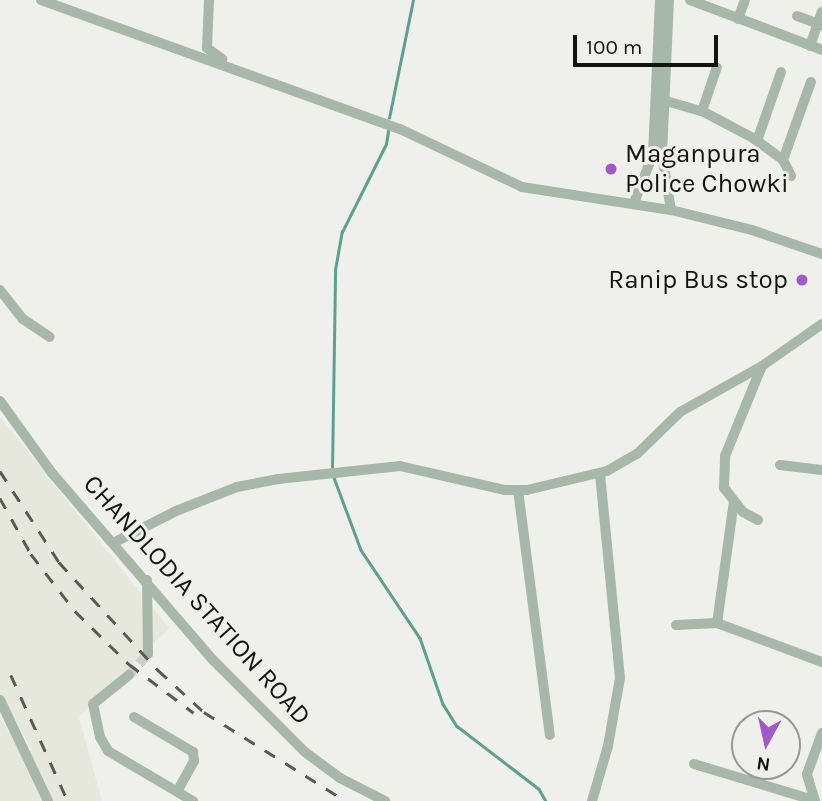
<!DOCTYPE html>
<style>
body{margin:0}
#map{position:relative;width:822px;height:801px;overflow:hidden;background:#eff0ec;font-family:Karla,sans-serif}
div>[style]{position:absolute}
.built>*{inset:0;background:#e6e8dc}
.stream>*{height:2.5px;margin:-1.25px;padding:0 1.25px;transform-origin:1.25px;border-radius:1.25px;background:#5ca094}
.minor-tunnel>*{height:10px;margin-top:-5px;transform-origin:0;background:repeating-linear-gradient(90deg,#cecfcb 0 10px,transparent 0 15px)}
.minor>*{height:10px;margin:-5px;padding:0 5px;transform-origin:5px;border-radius:5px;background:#a6b9a8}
.rail>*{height:2.5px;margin-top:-1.25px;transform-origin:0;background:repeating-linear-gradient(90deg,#595a57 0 12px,transparent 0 24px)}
.dots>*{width:19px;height:19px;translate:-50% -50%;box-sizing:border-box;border:4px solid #eff0ec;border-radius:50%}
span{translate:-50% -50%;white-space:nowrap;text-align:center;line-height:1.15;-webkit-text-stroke:6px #eff0ec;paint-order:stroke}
.poi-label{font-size:26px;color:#131412}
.left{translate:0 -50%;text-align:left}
.right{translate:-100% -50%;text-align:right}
.street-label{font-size:26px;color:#131412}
.north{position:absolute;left:731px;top:710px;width:70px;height:70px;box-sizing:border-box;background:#eff0ec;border:2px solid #979895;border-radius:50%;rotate:188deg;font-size:19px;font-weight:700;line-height:28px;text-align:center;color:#131412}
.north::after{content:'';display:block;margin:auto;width:24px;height:32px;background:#a058cb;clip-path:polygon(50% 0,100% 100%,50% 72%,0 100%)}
.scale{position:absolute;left:573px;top:35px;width:145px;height:32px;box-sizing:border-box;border:4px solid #131412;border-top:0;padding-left:9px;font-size:21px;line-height:24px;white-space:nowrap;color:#131412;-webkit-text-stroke:5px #eff0ec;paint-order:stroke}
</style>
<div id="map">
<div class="built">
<i style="clip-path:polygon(0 417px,169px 628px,79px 717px,102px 801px,0 801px,0 717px,23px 756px,32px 750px,0 694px)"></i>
</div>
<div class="stream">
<i style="left:389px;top:118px;width:120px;rotate:-78.5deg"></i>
<i style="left:332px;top:469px;width:199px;rotate:-89.1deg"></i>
<i style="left:335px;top:270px;width:39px;rotate:-80deg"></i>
<i style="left:342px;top:232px;width:98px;rotate:-63.4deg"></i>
<i style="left:386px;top:144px;width:13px;rotate:-81deg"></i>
<i style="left:333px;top:475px;width:80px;rotate:69.5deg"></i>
<i style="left:361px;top:550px;width:106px;rotate:56.2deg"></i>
<i style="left:420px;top:638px;width:70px;rotate:70.8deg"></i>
<i style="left:443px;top:704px;width:26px;rotate:58deg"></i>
<i style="left:457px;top:726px;width:103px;rotate:37.5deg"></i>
<i style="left:539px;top:789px;width:14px;rotate:60deg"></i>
</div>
<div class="minor-tunnel">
<i style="left:129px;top:675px;width:28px;rotate:-48deg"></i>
</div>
<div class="minor">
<i style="left:41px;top:0;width:381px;rotate:19.8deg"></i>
<i style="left:400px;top:129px;width:135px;rotate:25.4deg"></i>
<i style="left:522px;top:187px;width:151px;rotate:8.8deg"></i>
<i style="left:671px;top:210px;width:83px;rotate:13.9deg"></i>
<i style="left:752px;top:230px;width:74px;rotate:18.9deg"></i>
<i style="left:209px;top:0;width:48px;rotate:92.4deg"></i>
<i style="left:207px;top:48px;width:19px;rotate:36deg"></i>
<i style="left:669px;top:0;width:154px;rotate:92.6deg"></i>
<i style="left:662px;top:154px;width:57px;rotate:80.9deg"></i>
<i style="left:690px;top:0;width:141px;rotate:20.7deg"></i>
<i style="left:797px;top:16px;width:27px;rotate:20deg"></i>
<i style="left:738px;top:19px;width:20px;rotate:-70deg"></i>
<i style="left:810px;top:46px;width:36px;rotate:-71deg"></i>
<i style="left:666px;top:101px;width:37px;rotate:16deg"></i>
<i style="left:702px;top:111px;width:58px;rotate:27.9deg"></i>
<i style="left:753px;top:138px;width:37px;rotate:36deg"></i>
<i style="left:783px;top:160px;width:18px;rotate:63deg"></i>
<i style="left:702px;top:111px;width:46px;rotate:-71.2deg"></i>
<i style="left:757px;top:141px;width:73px;rotate:-70.8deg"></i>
<i style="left:783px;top:160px;width:83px;rotate:-70.3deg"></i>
<i style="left:634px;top:203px;width:53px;rotate:-68.8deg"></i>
<i style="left:653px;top:154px;width:154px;rotate:-87.4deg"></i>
<i style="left:0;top:290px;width:37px;rotate:52deg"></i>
<i style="left:23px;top:319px;width:32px;rotate:34deg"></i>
<i style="left:0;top:401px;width:89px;rotate:54.2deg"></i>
<i style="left:52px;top:473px;width:247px;rotate:49.3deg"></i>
<i style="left:213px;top:660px;width:130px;rotate:45deg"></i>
<i style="left:305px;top:752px;width:44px;rotate:36.6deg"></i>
<i style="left:340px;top:778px;width:51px;rotate:27.1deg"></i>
<i style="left:780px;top:465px;width:42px;rotate:6.8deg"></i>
<i style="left:518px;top:490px;width:247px;rotate:82.6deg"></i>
<i style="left:734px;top:501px;width:123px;rotate:97.9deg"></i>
<i style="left:717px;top:623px;width:112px;rotate:20.4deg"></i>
<i style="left:758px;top:520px;width:17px;rotate:-152deg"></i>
<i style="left:743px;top:512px;width:31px;rotate:-128deg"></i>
<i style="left:724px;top:488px;width:32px;rotate:-88deg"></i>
<i style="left:725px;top:456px;width:97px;rotate:-67.7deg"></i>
<i style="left:115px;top:542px;width:68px;rotate:-26.9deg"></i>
<i style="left:176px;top:511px;width:66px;rotate:-21.5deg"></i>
<i style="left:237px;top:487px;width:42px;rotate:-11deg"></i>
<i style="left:278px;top:479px;width:123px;rotate:-6.1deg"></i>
<i style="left:400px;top:466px;width:108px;rotate:12.9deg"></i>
<i style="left:505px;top:490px;width:22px"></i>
<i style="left:527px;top:490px;width:82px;rotate:-13.4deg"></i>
<i style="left:607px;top:471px;width:34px;rotate:-30deg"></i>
<i style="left:637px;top:454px;width:60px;rotate:-44.3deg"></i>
<i style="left:680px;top:412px;width:94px;rotate:-29.3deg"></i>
<i style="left:762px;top:366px;width:73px;rotate:-35deg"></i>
<i style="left:147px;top:580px;width:74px;rotate:89.2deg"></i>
<i style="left:676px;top:625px;width:41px;rotate:-2.8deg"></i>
<i style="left:129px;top:675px;width:46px;rotate:141.1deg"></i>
<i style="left:93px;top:704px;width:34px;rotate:78deg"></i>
<i style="left:100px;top:737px;width:16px;rotate:60deg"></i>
<i style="left:108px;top:751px;width:99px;rotate:30.5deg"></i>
<i style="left:0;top:700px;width:112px;rotate:64.6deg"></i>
<i style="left:134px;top:717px;width:69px;rotate:30.7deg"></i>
<i style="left:193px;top:752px;width:9px;rotate:84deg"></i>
<i style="left:194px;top:761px;width:35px;rotate:119deg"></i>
<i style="left:694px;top:764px;width:124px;rotate:16.8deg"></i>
<i style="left:592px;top:801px;width:57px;rotate:-73.8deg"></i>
<i style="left:608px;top:746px;width:69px;rotate:-80deg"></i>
<i style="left:620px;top:678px;width:205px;rotate:-95.6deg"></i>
<i style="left:815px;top:801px;width:28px;rotate:-107deg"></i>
<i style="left:807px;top:774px;width:44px;rotate:-69.9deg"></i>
</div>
<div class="rail">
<i style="left:0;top:471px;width:108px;rotate:57deg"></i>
<i style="left:59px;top:562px;width:147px;rotate:47.5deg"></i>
<i style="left:158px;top:670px;width:62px;rotate:42.4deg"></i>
<i style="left:204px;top:712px;width:168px;rotate:32.1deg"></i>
<i style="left:0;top:498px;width:64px;rotate:61deg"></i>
<i style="left:31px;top:554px;width:72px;rotate:52.3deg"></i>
<i style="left:75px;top:611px;width:76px;rotate:44.5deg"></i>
<i style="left:129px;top:664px;width:81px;rotate:37deg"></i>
<i style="left:11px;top:675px;width:138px;rotate:65.7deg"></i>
</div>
<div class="dots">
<i style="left:611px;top:169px;background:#a058cb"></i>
<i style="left:802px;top:280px;background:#a058cb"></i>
</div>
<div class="poi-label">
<span class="left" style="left:625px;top:169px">Maganpura<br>Police Chowki</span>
<span class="right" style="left:788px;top:280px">Ranip Bus stop</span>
</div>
<div class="street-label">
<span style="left:197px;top:600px;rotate:48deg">CHANDLODIA STATION ROAD</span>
</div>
<div class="north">N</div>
<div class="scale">100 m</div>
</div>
